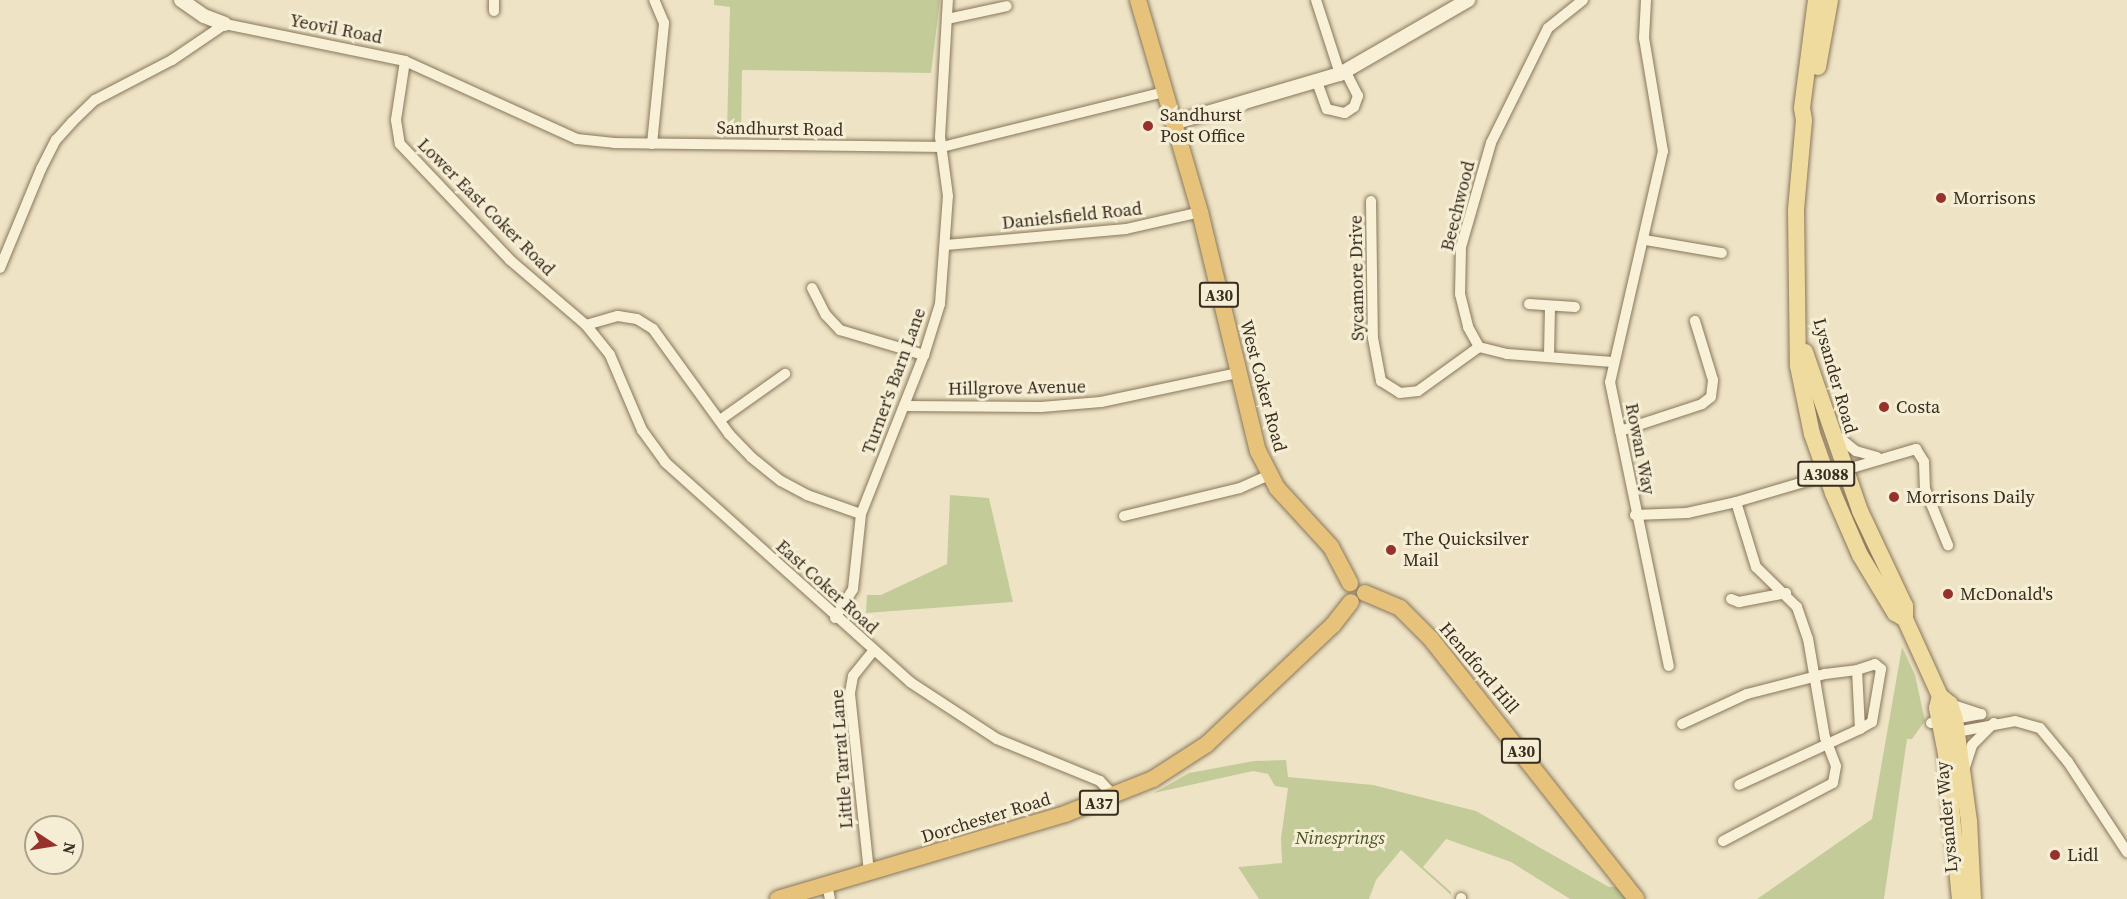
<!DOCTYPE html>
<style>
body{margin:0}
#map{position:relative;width:2127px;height:899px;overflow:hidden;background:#eee4c5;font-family:"Source Serif 4",serif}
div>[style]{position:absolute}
.green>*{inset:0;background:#c3cc99}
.roads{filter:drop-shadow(0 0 2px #89765b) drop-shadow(0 0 2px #89765b)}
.minor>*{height:10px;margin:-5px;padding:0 5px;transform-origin:5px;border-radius:5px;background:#f8f1d8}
.tertiary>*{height:14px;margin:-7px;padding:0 7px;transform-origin:7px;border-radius:7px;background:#f8f1d8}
.primary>*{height:16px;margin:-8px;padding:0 8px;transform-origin:8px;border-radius:8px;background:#f0db9e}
.trunk>*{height:16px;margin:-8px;padding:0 8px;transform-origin:8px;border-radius:8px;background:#e6c27a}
.dots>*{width:16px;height:16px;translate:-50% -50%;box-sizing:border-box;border:3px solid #f5eed5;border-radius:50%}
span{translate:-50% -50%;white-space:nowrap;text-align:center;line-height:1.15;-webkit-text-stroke:6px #f5eed5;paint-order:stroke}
.shield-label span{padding:2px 4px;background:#f5eed5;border:2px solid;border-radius:4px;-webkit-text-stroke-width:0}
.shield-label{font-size:16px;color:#392d1f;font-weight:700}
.street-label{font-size:18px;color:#392d1f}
.poi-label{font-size:18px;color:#392d1f}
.left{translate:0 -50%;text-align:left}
.park-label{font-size:18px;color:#475526;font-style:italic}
.north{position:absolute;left:24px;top:815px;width:60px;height:60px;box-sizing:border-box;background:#f5eed5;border:2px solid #aaa18c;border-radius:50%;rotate:102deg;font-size:16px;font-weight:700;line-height:24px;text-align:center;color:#392d1f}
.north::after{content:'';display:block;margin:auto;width:21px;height:27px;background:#97312c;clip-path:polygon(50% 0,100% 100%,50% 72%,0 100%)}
</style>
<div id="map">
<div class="green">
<i style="clip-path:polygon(714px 0,940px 0,931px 73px,742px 70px,741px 134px,727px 133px,730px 7px,714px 5px)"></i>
<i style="clip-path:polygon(950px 495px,989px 498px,1013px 602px,866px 613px,867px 595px,881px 595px,947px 564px)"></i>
<i style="clip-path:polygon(1902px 647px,1915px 675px,1925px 721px,1912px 739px,1907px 739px,1884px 899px,1757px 899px,1872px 819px)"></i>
<i style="clip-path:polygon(1286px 760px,1288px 777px,1373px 785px,1476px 811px,1609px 887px,1616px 887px,1626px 899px,1570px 899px,1511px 862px,1446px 839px,1423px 867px,1451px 892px,1451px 895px,1401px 850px,1376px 880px,1369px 899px,1259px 899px,1238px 867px,1282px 863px,1281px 838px,1288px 788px,1275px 786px,1268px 774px,1253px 771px,1154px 793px,1189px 773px,1254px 761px)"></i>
</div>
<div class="roads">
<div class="minor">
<i style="left:494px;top:0;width:11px;rotate:90deg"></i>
<i style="left:1316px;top:0;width:78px;rotate:72deg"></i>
<i style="left:1583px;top:0;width:45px;rotate:141.3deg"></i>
<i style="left:1548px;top:28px;width:128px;rotate:116.4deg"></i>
<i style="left:1491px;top:143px;width:108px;rotate:106.1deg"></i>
<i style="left:1461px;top:247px;width:47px;rotate:91.2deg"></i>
<i style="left:1460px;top:294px;width:34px;rotate:76deg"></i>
<i style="left:1468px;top:327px;width:23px;rotate:61deg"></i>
<i style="left:1479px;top:347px;width:29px;rotate:14deg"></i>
<i style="left:1507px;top:354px;width:106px;rotate:4.3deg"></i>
<i style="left:1646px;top:0;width:38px;rotate:93deg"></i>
<i style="left:1644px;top:38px;width:115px;rotate:80.5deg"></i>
<i style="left:1663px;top:151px;width:237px;rotate:102.9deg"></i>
<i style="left:1610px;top:382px;width:290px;rotate:78.3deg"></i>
<i style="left:947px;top:19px;width:61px;rotate:-12.2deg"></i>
<i style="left:405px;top:61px;width:60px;rotate:98.7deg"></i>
<i style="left:396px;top:120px;width:24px;rotate:81deg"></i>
<i style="left:400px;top:144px;width:160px;rotate:46.5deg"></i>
<i style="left:510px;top:260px;width:100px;rotate:40.5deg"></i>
<i style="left:586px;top:325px;width:38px;rotate:51deg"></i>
<i style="left:610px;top:355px;width:82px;rotate:66.9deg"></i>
<i style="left:642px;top:430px;width:39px;rotate:54deg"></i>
<i style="left:665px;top:462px;width:329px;rotate:41.9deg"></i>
<i style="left:910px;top:682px;width:104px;rotate:33.2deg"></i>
<i style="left:997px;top:739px;width:111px;rotate:22.2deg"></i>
<i style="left:1100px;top:781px;width:22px;rotate:47deg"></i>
<i style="left:1317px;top:82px;width:29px;rotate:70deg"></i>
<i style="left:1327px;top:109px;width:18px;rotate:13deg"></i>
<i style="left:1345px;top:113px;width:11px;rotate:-34deg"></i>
<i style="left:1354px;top:107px;width:12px;rotate:-70deg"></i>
<i style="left:1358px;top:96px;width:28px;rotate:-117deg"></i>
<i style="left:652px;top:144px;width:122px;rotate:-84.3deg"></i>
<i style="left:664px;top:23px;width:25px;rotate:-113deg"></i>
<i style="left:1371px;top:201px;width:137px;rotate:89.2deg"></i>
<i style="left:1373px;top:338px;width:44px;rotate:79.5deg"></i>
<i style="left:1381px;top:381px;width:22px;rotate:32deg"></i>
<i style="left:1400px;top:393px;width:18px;rotate:-6deg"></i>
<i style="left:1418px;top:391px;width:75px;rotate:-35.8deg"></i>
<i style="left:1645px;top:240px;width:78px;rotate:9.6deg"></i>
<i style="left:946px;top:245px;width:181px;rotate:-5.1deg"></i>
<i style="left:1126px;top:229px;width:76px;rotate:-12.9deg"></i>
<i style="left:0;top:268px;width:107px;rotate:-67.5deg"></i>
<i style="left:41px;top:169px;width:33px;rotate:-63deg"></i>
<i style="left:56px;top:140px;width:24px;rotate:-48deg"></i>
<i style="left:72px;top:122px;width:32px;rotate:-44deg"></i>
<i style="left:95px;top:100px;width:87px;rotate:-27.5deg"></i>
<i style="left:172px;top:60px;width:64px;rotate:-34.2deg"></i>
<i style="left:225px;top:24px;width:184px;rotate:11.6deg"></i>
<i style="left:405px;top:61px;width:189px;rotate:24.4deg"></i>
<i style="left:577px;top:139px;width:37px;rotate:6deg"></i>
<i style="left:614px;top:143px;width:328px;rotate:0.7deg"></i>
<i style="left:942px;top:147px;width:229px;rotate:-13.9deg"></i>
<i style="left:812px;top:288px;width:30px;rotate:63deg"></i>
<i style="left:826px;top:315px;width:21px;rotate:47deg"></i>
<i style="left:840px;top:330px;width:88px;rotate:16.6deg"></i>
<i style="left:1529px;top:304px;width:46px;rotate:3.7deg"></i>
<i style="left:586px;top:325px;width:33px;rotate:-16deg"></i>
<i style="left:618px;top:316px;width:19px;rotate:9deg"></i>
<i style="left:637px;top:319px;width:19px;rotate:32deg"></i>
<i style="left:653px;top:329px;width:130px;rotate:54.1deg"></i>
<i style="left:729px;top:434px;width:32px;rotate:46deg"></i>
<i style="left:751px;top:457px;width:38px;rotate:39deg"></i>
<i style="left:781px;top:481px;width:30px;rotate:28deg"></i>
<i style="left:807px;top:495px;width:57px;rotate:19.4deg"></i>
<i style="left:1549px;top:355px;width:49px;rotate:-88.8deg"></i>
<i style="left:904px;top:406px;width:137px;rotate:0.4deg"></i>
<i style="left:1041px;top:407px;width:60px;rotate:-4.8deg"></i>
<i style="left:1101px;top:402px;width:139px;rotate:-12deg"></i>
<i style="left:720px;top:420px;width:80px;rotate:-35.3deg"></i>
<i style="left:1620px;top:431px;width:86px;rotate:-18.2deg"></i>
<i style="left:1702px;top:404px;width:11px;rotate:-38deg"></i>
<i style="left:1711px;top:397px;width:17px;rotate:-83deg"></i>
<i style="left:1713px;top:380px;width:62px;rotate:-107deg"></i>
<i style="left:1836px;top:435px;width:26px;rotate:39deg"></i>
<i style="left:1856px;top:451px;width:22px;rotate:16deg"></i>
<i style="left:1635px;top:515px;width:52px;rotate:-2.2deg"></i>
<i style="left:1687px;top:513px;width:50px;rotate:-12.7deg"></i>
<i style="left:1736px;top:502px;width:188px;rotate:-16.4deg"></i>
<i style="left:1916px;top:449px;width:15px;rotate:58deg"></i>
<i style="left:1924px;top:462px;width:27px;rotate:88deg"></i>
<i style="left:1925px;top:489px;width:61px;rotate:67.7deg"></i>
<i style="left:1124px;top:516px;width:119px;rotate:-13.6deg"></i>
<i style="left:1240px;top:488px;width:32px;rotate:-24deg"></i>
<i style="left:1731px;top:599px;width:9px;rotate:21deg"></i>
<i style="left:1739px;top:602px;width:48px;rotate:-10.8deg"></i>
<i style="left:835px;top:618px;width:34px;rotate:-58deg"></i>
<i style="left:853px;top:589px;width:75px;rotate:-83.9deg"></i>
<i style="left:861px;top:514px;width:171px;rotate:-68.4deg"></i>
<i style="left:924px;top:355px;width:53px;rotate:-72.6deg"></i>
<i style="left:940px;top:304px;width:108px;rotate:-85.8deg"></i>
<i style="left:948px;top:196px;width:60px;rotate:-97.7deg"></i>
<i style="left:940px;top:137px;width:137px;rotate:-86.7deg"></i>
<i style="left:1857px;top:670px;width:19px;rotate:-18deg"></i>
<i style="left:1875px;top:664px;width:8px;rotate:40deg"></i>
<i style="left:1881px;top:669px;width:54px;rotate:99.6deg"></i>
<i style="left:1872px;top:722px;width:14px;rotate:150deg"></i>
<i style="left:1950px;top:704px;width:33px;rotate:18deg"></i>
<i style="left:1931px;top:723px;width:51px;rotate:-10.2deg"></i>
<i style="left:1682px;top:724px;width:72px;rotate:-24.8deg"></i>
<i style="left:1747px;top:694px;width:81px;rotate:-14.4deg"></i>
<i style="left:1825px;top:674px;width:32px;rotate:-7deg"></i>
<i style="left:1857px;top:670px;width:59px;rotate:87.1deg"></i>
<i style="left:1860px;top:729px;width:133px;rotate:155.2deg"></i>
<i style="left:1951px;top:733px;width:65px;rotate:-10.6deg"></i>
<i style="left:2015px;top:721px;width:26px;rotate:16deg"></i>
<i style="left:2040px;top:728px;width:44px;rotate:50.5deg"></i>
<i style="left:2068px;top:762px;width:108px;rotate:56.8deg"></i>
<i style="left:1965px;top:767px;width:23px;rotate:-72deg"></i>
<i style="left:1972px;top:745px;width:31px;rotate:-45deg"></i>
<i style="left:1723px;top:841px;width:124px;rotate:-27.8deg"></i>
<i style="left:1833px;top:783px;width:17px;rotate:-80deg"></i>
<i style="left:1836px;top:766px;width:30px;rotate:-111deg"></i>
<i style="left:1825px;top:738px;width:100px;rotate:-99.7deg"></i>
<i style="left:1808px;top:639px;width:34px;rotate:-109deg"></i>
<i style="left:1797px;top:607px;width:57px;rotate:-135.7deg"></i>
<i style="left:1756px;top:567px;width:68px;rotate:-107.1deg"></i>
<i style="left:869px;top:872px;width:180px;rotate:-96.1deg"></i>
<i style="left:850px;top:693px;width:17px;rotate:-80deg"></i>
<i style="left:853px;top:676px;width:32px;rotate:-51deg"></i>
<i style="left:827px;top:884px;width:15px;rotate:79deg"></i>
<i style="left:1461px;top:898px;width:1px;rotate:90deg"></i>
</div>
<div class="tertiary">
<i style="left:181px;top:0;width:28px;rotate:35deg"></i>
<i style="left:204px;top:16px;width:22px;rotate:21deg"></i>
<i style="left:1173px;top:123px;width:174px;rotate:-16.4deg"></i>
<i style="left:1340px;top:74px;width:148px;rotate:-30deg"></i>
</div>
<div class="primary">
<i style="left:1816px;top:0;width:109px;rotate:97.4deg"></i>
<i style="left:1802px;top:108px;width:12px;rotate:81deg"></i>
<i style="left:1804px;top:120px;width:90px;rotate:95.1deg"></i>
<i style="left:1796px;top:210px;width:156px;rotate:89.3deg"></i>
<i style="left:1798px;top:366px;width:69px;rotate:78.4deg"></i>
<i style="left:1812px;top:434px;width:63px;rotate:70.4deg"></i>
<i style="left:1833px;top:493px;width:68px;rotate:66.5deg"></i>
<i style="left:1860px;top:555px;width:68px;rotate:58.9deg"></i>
<i style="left:1895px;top:613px;width:12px;rotate:31deg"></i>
<i style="left:1818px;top:67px;width:68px;rotate:-79.8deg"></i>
<i style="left:1805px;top:352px;width:168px;rotate:70.9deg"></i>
<i style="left:1860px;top:511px;width:105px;rotate:64.7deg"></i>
<i style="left:1905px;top:606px;width:13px;rotate:90deg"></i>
<i style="left:1905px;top:619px;width:85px;rotate:65.6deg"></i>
<i style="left:1940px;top:696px;width:13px;rotate:39deg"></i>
<i style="left:1950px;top:704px;width:16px;rotate:72deg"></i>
<i style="left:1955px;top:719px;width:103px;rotate:82.2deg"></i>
<i style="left:1969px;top:821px;width:78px;rotate:87.1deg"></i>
<i style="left:1940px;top:696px;width:12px;rotate:104deg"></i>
<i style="left:1937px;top:708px;width:47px;rotate:78.9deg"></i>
<i style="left:1946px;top:754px;width:146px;rotate:84.5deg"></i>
</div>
<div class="trunk">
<i style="left:1138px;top:0;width:221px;rotate:73.7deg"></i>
<i style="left:1200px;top:212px;width:246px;rotate:76.4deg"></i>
<i style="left:1258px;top:451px;width:42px;rotate:62.8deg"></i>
<i style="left:1277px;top:488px;width:80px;rotate:47.5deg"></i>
<i style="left:1331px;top:547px;width:41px;rotate:62.2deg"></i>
<i style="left:1365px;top:593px;width:38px;rotate:23deg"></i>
<i style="left:1400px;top:608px;width:44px;rotate:45deg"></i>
<i style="left:1431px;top:639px;width:331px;rotate:51.7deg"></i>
<i style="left:778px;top:899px;width:299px;rotate:-16.5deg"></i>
<i style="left:1065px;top:814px;width:95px;rotate:-21.7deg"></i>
<i style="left:1153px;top:779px;width:64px;rotate:-32.9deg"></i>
<i style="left:1207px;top:744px;width:173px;rotate:-43.4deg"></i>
<i style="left:1333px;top:625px;width:29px;rotate:-52deg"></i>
</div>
</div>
<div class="dots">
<i style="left:1148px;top:126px;background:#97312c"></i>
<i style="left:1941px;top:198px;background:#97312c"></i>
<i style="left:1884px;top:407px;background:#97312c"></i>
<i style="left:1894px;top:497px;background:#97312c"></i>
<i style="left:1391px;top:550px;background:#97312c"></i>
<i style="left:1948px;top:594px;background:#97312c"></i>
<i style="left:2055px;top:855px;background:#97312c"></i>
</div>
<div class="shield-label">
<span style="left:1219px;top:295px">A30</span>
<span style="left:1826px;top:474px">A3088</span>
<span style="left:1521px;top:751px">A30</span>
<span style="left:1099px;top:803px">A37</span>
</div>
<div class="street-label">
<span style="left:336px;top:29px;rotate:11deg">Yeovil Road</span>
<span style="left:780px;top:129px;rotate:1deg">Sandhurst Road</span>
<span style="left:1458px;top:206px;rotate:-76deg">Beechwood</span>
<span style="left:486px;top:207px;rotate:45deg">Lower East Coker Road</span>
<span style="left:1072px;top:216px;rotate:-6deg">Danielsfield Road</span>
<span style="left:1357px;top:278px;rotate:-91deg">Sycamore Drive</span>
<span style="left:1835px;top:376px;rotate:74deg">Lysander Road</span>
<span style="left:894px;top:381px;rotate:-70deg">Turner's Barn Lane</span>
<span style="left:1263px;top:386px;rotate:75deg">West Coker Road</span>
<span style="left:1017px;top:388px;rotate:-1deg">Hillgrove Avenue</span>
<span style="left:1640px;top:449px;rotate:79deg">Rowan Way</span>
<span style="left:827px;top:587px;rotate:42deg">East Coker Road</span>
<span style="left:1479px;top:668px;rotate:50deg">Hendford Hill</span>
<span style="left:842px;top:759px;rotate:-94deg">Little Tarrat Lane</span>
<span style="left:1947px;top:817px;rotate:-95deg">Lysander Way</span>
<span style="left:986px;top:818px;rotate:-17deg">Dorchester Road</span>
</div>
<div class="poi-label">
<span class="left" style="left:1160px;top:126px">Sandhurst<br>Post Office</span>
<span class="left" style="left:1953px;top:198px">Morrisons</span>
<span class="left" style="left:1896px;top:407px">Costa</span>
<span class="left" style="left:1906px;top:497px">Morrisons Daily</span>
<span class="left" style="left:1403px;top:550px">The Quicksilver<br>Mail</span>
<span class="left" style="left:1960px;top:594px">McDonald's</span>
<span class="left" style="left:2067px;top:855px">Lidl</span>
</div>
<div class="park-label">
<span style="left:1340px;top:838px">Ninesprings</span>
</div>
<div class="north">N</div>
</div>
